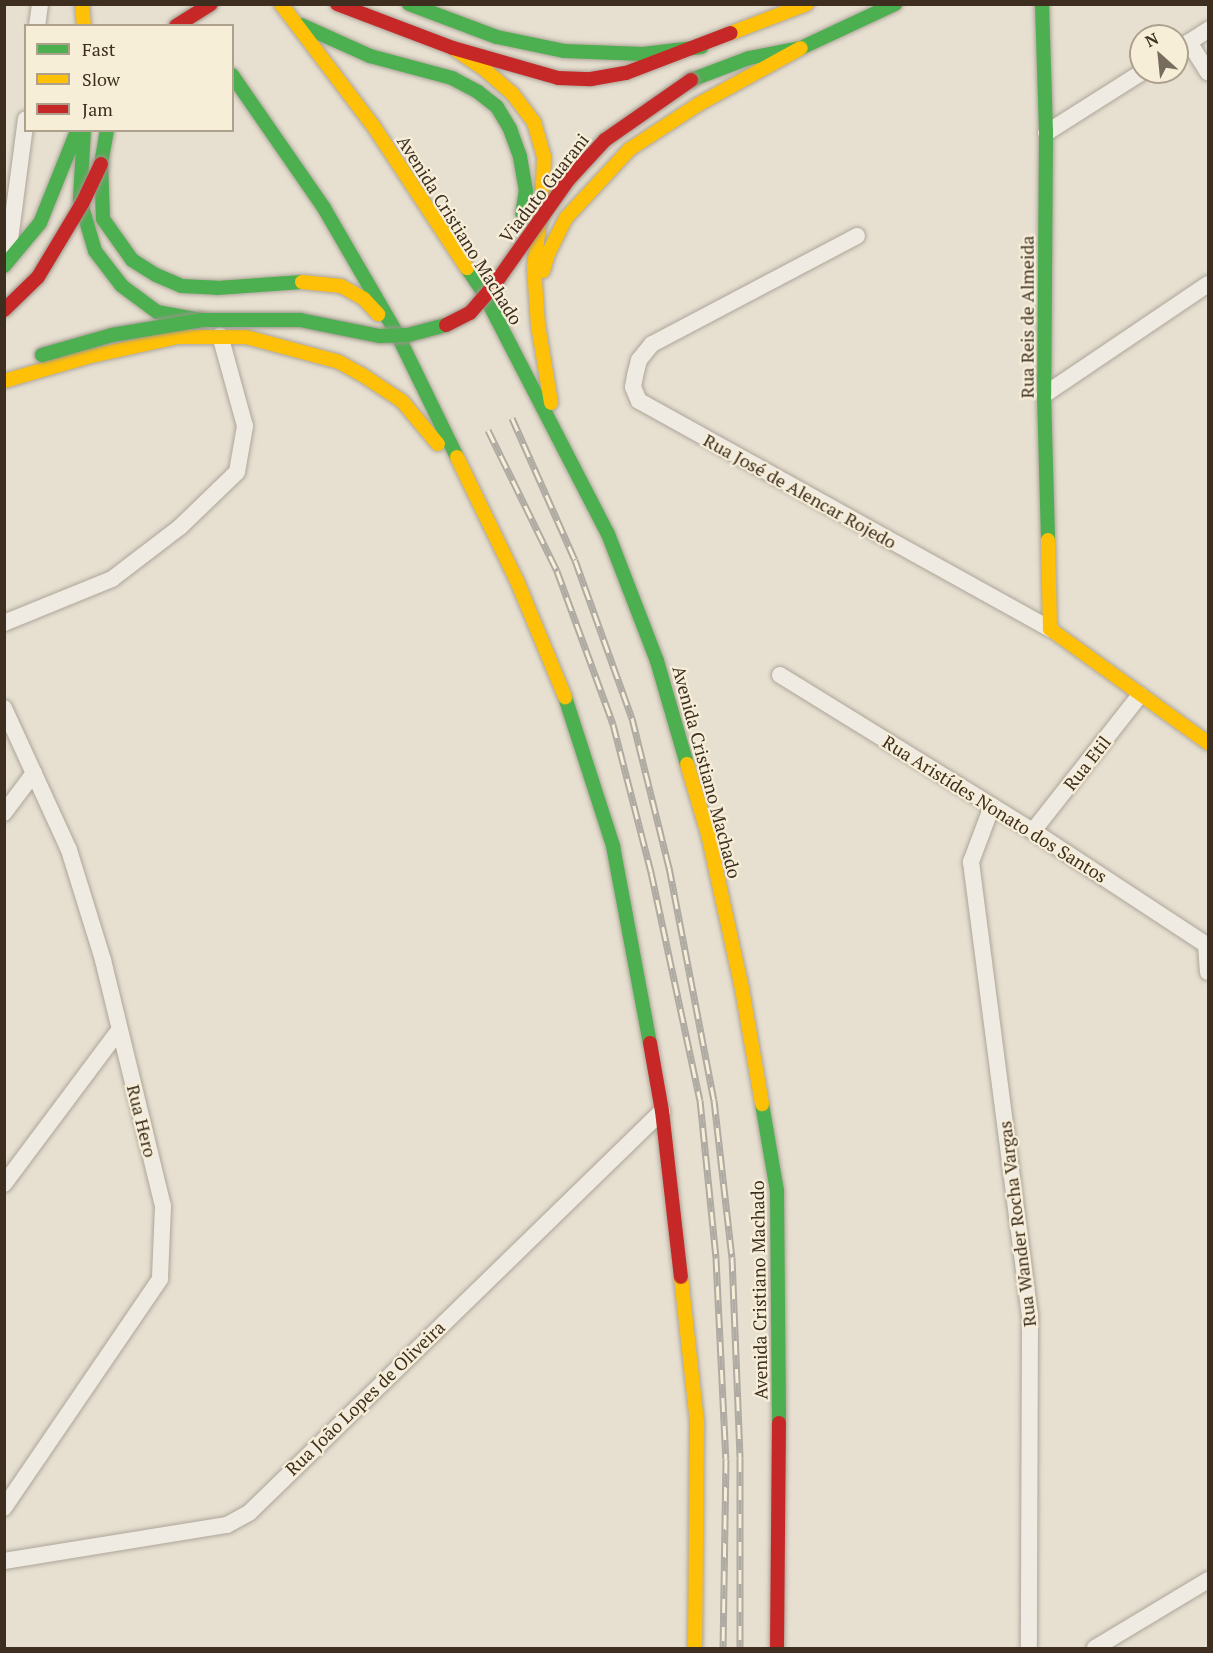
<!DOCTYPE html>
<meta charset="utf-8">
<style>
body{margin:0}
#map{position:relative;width:1213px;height:1653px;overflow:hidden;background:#e7e0d1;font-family:"PT Serif",serif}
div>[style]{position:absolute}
.roads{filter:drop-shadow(0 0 2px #ada599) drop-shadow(0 0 2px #ada599)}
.street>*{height:16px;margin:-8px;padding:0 8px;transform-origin:8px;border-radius:8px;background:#efebe3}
.fast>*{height:14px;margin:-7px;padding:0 7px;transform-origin:7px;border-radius:7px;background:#4caf50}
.slow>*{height:14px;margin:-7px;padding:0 7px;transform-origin:7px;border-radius:7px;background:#ffc107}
.jam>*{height:14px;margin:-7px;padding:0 7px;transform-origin:7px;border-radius:7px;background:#c62828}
.rail>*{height:7px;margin-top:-3.5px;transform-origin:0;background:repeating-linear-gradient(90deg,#f7eed8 0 14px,#afaaa2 0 28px);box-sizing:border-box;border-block:2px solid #afaaa2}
.bridges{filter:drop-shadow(0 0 2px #9c958a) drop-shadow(0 0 2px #9c958a)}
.fast-bridge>*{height:14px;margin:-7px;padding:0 7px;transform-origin:7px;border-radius:7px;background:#4caf50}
.jam-bridge>*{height:14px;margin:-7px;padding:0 7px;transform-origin:7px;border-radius:7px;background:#c62828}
span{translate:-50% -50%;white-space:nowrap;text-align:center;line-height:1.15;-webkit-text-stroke:4.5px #f7eed8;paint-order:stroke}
.street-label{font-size:18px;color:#3d2e20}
.frame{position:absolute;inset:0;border:6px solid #3d2e20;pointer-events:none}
.legend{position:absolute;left:24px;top:24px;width:210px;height:108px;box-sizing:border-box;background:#f7eed8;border:2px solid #ada18e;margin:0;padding:8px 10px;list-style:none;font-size:18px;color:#3d2e20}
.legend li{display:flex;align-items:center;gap:12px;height:30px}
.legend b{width:30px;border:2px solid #ada18e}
.north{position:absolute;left:1129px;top:24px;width:60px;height:60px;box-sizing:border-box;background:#f7eed8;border:2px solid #ada18e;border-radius:50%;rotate:333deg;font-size:16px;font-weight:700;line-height:24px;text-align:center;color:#3d2e20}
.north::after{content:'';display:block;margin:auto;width:21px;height:27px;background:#786c5e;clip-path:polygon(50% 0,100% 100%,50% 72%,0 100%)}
</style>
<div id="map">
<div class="roads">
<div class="street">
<i style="left:37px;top:26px;width:22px;rotate:-82deg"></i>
<i style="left:1189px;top:42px;width:36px;rotate:58deg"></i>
<i style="left:1177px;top:50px;width:37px;rotate:-33deg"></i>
<i style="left:1046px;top:133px;width:114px;rotate:-32.4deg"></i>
<i style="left:857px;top:236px;width:232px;rotate:152.2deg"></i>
<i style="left:652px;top:344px;width:21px;rotate:129deg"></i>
<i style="left:639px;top:360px;width:16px;rotate:104deg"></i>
<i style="left:635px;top:376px;width:11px;rotate:100deg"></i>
<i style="left:633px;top:387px;width:15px;rotate:67deg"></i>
<i style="left:639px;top:401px;width:470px;rotate:29deg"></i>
<i style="left:8px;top:255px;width:137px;rotate:-82.5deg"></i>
<i style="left:1044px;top:395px;width:198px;rotate:-34.1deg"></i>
<i style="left:4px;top:623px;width:117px;rotate:-22.2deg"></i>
<i style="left:112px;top:579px;width:86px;rotate:-37.4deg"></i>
<i style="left:180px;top:527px;width:79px;rotate:-44deg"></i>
<i style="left:237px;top:472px;width:47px;rotate:-80.1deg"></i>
<i style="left:245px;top:426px;width:94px;rotate:-105.4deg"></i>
<i style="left:780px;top:675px;width:297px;rotate:31.7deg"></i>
<i style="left:1033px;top:831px;width:209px;rotate:33.3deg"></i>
<i style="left:4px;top:708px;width:156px;rotate:65.4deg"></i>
<i style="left:69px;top:850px;width:115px;rotate:72.8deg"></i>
<i style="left:103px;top:960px;width:253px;rotate:76.3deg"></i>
<i style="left:163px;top:1206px;width:73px;rotate:92.4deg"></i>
<i style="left:160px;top:1279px;width:277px;rotate:124.3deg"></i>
<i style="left:992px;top:806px;width:60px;rotate:110.6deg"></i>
<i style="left:971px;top:862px;width:456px;rotate:82.6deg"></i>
<i style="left:1030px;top:1314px;width:334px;rotate:90.2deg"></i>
<i style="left:4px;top:813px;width:50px;rotate:-53.1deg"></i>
<i style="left:1033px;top:831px;width:173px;rotate:-51.8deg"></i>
<i style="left:1206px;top:944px;width:28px;rotate:86deg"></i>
<i style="left:4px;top:1184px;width:192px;rotate:-53.2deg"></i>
<i style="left:4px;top:1561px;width:226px;rotate:-9.2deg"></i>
<i style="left:227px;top:1525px;width:26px;rotate:-29deg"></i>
<i style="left:250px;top:1512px;width:575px;rotate:-44.22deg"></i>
<i style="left:1095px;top:1648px;width:132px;rotate:-31deg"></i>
</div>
<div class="fast">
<i style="left:409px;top:4px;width:94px;rotate:20.6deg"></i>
<i style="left:497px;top:37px;width:68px;rotate:11.8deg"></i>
<i style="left:564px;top:51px;width:79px;rotate:2.2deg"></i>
<i style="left:643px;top:54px;width:59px;rotate:-6.8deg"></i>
<i style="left:1042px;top:4px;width:129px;rotate:88.2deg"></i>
<i style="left:1046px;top:133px;width:262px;rotate:90.4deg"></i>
<i style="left:1044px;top:395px;width:145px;rotate:88.4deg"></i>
<i style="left:301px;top:25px;width:76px;rotate:24.2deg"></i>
<i style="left:370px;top:56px;width:85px;rotate:15deg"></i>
<i style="left:452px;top:78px;width:30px;rotate:28deg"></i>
<i style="left:478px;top:92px;width:24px;rotate:38deg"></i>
<i style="left:497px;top:107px;width:26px;rotate:59deg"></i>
<i style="left:510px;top:129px;width:30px;rotate:70deg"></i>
<i style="left:520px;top:157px;width:34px;rotate:80deg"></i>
<i style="left:526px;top:190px;width:24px;rotate:99deg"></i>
<i style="left:232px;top:75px;width:162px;rotate:55.3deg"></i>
<i style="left:324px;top:208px;width:146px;rotate:59.9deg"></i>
<i style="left:397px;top:334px;width:137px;rotate:64deg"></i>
<i style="left:691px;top:80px;width:62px;rotate:-20.8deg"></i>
<i style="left:749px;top:58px;width:53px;rotate:-10.9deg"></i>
<i style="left:801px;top:48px;width:104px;rotate:-25.1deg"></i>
<i style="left:84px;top:130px;width:70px;rotate:93.3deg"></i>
<i style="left:80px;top:200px;width:53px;rotate:73.6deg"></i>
<i style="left:95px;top:251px;width:44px;rotate:52.4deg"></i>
<i style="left:122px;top:286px;width:44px;rotate:36.6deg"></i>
<i style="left:157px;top:312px;width:46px;rotate:10.1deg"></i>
<i style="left:101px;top:164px;width:35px;rotate:-80deg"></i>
<i style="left:101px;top:164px;width:55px;rotate:87.9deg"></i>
<i style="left:103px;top:219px;width:50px;rotate:54.7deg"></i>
<i style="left:132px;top:260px;width:28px;rotate:32deg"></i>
<i style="left:156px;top:275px;width:28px;rotate:23deg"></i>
<i style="left:182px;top:286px;width:35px;rotate:3deg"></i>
<i style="left:217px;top:288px;width:85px;rotate:-4deg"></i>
<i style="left:4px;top:266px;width:56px;rotate:-50.1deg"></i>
<i style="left:40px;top:223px;width:94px;rotate:-68.1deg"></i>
<i style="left:467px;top:268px;width:29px;rotate:56deg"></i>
<i style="left:483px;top:292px;width:272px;rotate:62.7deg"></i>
<i style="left:608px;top:534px;width:136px;rotate:68.9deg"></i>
<i style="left:657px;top:661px;width:107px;rotate:73.8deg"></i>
<i style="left:565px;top:697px;width:157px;rotate:72.1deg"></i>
<i style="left:613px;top:846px;width:200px;rotate:79.4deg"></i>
<i style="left:762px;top:1104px;width:88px;rotate:80.2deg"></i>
<i style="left:777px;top:1191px;width:232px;rotate:89.5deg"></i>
</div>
<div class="slow">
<i style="left:82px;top:4px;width:22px;rotate:85deg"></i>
<i style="left:281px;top:4px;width:154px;rotate:52.9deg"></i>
<i style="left:374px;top:127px;width:169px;rotate:56.6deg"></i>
<i style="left:731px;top:33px;width:81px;rotate:-20.9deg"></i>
<i style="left:453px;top:48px;width:37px;rotate:34deg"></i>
<i style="left:484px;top:69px;width:37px;rotate:41deg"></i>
<i style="left:512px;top:93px;width:36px;rotate:53deg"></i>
<i style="left:534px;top:122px;width:35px;rotate:74deg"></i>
<i style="left:544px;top:156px;width:36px;rotate:92deg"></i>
<i style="left:543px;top:192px;width:76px;rotate:96.8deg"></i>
<i style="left:534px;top:267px;width:58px;rotate:86.1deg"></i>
<i style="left:538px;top:325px;width:79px;rotate:80.5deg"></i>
<i style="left:543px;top:271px;width:18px;rotate:-74deg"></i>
<i style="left:548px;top:254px;width:40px;rotate:-63.4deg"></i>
<i style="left:566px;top:218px;width:94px;rotate:-47.2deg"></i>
<i style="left:630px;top:149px;width:82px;rotate:-33.1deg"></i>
<i style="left:699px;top:104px;width:116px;rotate:-28.8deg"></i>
<i style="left:302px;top:282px;width:39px;rotate:6deg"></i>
<i style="left:341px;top:286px;width:26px;rotate:29deg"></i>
<i style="left:364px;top:299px;width:21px;rotate:47deg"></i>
<i style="left:4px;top:381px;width:86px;rotate:-16.1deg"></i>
<i style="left:87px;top:357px;width:93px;rotate:-12.4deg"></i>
<i style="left:178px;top:337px;width:68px"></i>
<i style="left:246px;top:337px;width:96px;rotate:15deg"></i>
<i style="left:339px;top:362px;width:25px;rotate:29deg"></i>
<i style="left:361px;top:374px;width:49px;rotate:33.4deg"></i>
<i style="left:402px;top:401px;width:56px;rotate:50.1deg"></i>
<i style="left:457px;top:457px;width:138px;rotate:64.2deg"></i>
<i style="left:517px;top:581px;width:126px;rotate:67.5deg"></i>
<i style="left:1048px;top:540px;width:89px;rotate:88.7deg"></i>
<i style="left:1050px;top:629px;width:195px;rotate:35.8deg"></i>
<i style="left:687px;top:764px;width:73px;rotate:73.3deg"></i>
<i style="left:708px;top:834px;width:159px;rotate:77.6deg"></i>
<i style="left:742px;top:989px;width:117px;rotate:80.1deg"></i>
<i style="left:681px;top:1277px;width:146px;rotate:83.7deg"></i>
<i style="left:697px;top:1422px;width:226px;rotate:90.5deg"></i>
</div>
<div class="jam">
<i style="left:337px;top:4px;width:124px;rotate:20.8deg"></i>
<i style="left:453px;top:48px;width:109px;rotate:15.9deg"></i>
<i style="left:558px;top:78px;width:33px;rotate:2deg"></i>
<i style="left:591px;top:79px;width:36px;rotate:-10deg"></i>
<i style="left:626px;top:73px;width:112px;rotate:-20.9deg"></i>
<i style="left:650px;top:1043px;width:69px;rotate:80deg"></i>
<i style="left:662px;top:1111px;width:167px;rotate:83.5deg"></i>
<i style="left:777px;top:1648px;width:225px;rotate:-89.5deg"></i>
</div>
</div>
<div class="rail">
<i style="left:512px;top:418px;width:155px;rotate:66.1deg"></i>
<i style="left:575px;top:560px;width:168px;rotate:70.2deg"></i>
<i style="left:632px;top:718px;width:154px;rotate:76.1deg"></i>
<i style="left:669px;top:867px;width:237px;rotate:79.1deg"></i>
<i style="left:714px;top:1100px;width:158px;rotate:83.5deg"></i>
<i style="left:732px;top:1257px;width:201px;rotate:87.7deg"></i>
<i style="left:740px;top:1458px;width:190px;rotate:90deg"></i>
<i style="left:488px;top:430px;width:157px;rotate:63.9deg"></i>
<i style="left:557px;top:571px;width:163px;rotate:69.9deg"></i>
<i style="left:613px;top:724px;width:153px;rotate:75.6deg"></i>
<i style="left:651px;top:872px;width:233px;rotate:77.9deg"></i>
<i style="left:700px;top:1100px;width:159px;rotate:84.2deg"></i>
<i style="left:716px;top:1258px;width:201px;rotate:87.2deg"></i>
<i style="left:726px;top:1459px;width:189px;rotate:90.9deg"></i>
</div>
<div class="bridges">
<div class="fast-bridge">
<i style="left:42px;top:355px;width:73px;rotate:-15.9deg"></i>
<i style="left:112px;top:335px;width:91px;rotate:-9.5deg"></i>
<i style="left:202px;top:320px;width:98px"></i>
<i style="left:300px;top:320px;width:81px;rotate:11.4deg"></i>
<i style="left:379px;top:336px;width:29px;rotate:-2deg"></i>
<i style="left:408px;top:335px;width:39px;rotate:-15deg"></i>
</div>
<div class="jam-bridge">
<i style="left:176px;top:26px;width:41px;rotate:-32.2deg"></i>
<i style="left:4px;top:310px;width:47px;rotate:-44.1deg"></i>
<i style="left:38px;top:277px;width:87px;rotate:-59deg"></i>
<i style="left:83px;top:202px;width:42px;rotate:-64.7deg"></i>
<i style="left:446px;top:325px;width:27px;rotate:-27deg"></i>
<i style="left:470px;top:313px;width:33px;rotate:-49deg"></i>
<i style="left:492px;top:288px;width:133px;rotate:-54.8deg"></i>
<i style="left:569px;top:179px;width:53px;rotate:-47.3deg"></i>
<i style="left:605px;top:140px;width:105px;rotate:-34.9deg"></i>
</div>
</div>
<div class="street-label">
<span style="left:544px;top:188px;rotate:-52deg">Viaduto Guarani</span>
<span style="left:460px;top:230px;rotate:58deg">Avenida Cristiano Machado</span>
<span style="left:1027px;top:317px;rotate:-90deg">Rua Reis de Almeida</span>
<span style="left:800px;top:491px;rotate:29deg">Rua José de Alencar Rojedo</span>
<span style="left:1087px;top:763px;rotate:-52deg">Rua Etil</span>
<span style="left:707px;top:772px;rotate:75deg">Avenida Cristiano Machado</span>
<span style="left:995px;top:809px;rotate:32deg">Rua Aristídes Nonato dos Santos</span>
<span style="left:142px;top:1121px;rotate:76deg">Rua Hero</span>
<span style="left:1017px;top:1224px;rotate:-97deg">Rua Wander Rocha Vargas</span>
<span style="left:759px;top:1290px;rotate:-91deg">Avenida Cristiano Machado</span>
<span style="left:365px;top:1398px;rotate:-44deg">Rua João Lopes de Oliveira</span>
</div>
<div class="frame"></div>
<ul class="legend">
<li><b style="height:8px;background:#4caf50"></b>Fast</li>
<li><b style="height:8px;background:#ffc107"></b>Slow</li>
<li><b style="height:8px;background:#c62828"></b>Jam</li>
</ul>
<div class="north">N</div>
</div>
